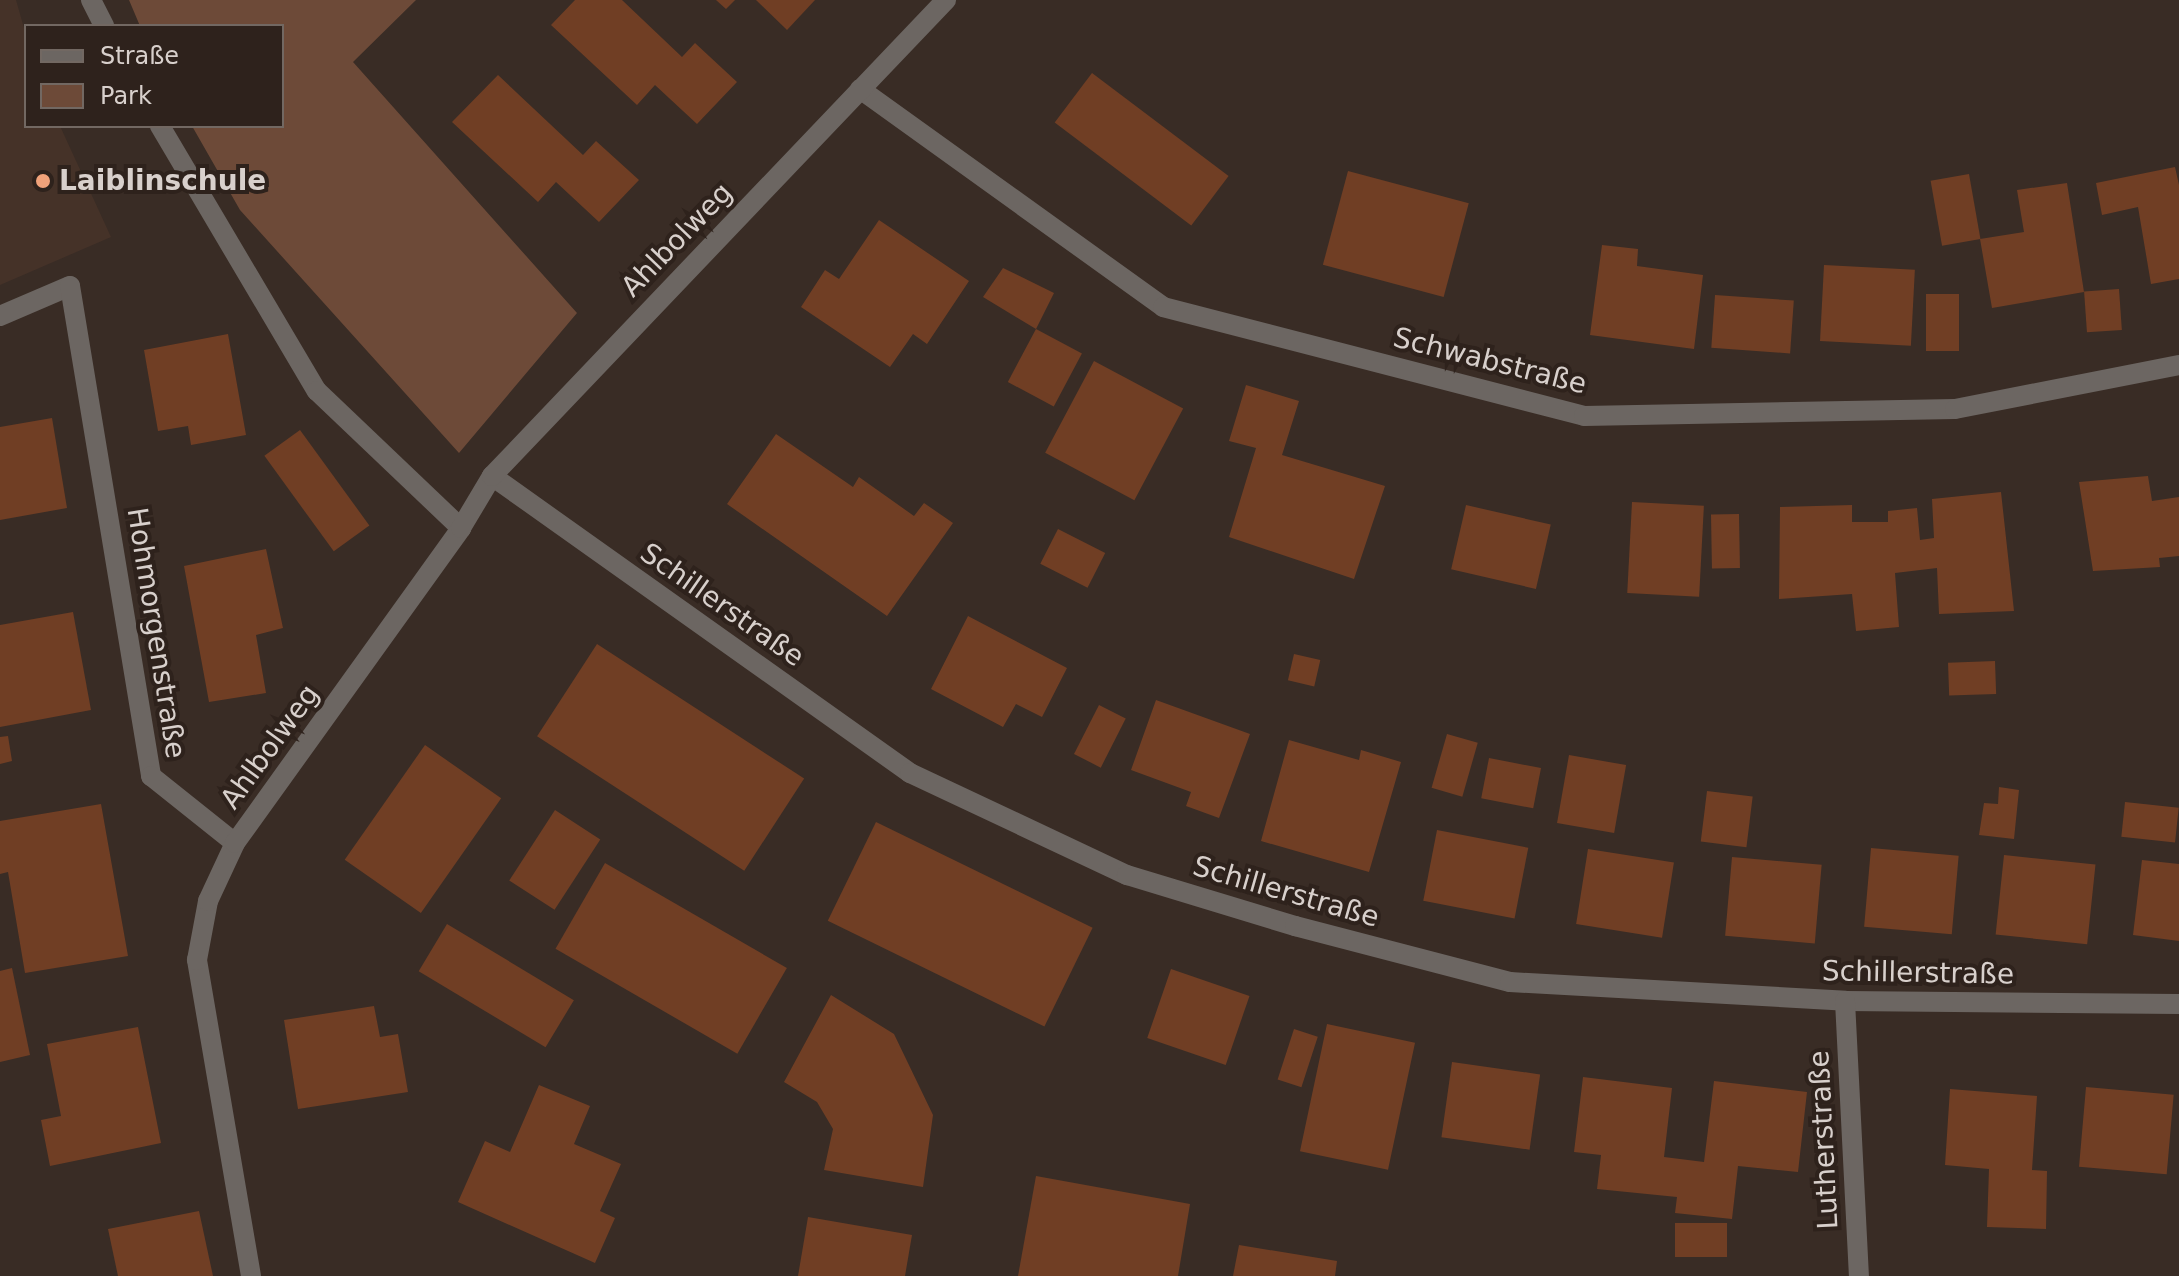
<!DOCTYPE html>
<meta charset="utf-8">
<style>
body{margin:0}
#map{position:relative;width:2179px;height:1276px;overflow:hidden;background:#392c25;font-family:"DejaVu Sans",sans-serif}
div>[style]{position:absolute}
.built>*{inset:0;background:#453228}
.green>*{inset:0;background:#6d4a38}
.building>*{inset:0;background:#703e24;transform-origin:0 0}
.minor>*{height:20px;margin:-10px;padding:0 10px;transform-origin:10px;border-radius:10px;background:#6c6662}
.dots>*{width:22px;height:22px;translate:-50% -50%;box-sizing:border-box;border:4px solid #2e221c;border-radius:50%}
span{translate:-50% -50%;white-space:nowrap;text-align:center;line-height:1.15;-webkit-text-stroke:8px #2e221c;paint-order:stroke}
.poi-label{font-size:28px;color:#d8d0cc;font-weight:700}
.left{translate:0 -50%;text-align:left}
.street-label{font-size:28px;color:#d8d0cc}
.legend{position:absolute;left:24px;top:24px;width:260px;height:104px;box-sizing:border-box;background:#2e221c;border:2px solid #726862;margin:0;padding:10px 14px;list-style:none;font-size:24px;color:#d8d0cc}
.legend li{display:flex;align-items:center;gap:16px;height:40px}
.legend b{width:40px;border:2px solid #726862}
</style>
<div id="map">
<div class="built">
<i style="clip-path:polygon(0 0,16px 0,26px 35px,26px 126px,60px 126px,111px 237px,0 285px)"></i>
</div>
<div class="green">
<i style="clip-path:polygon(129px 0,416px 0,353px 62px,577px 313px,459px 453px,240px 210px,192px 126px,282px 126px,282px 26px,140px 26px)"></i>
</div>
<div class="building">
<i style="clip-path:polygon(575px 0,622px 0,682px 57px,695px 43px,737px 82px,697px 124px,655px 85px,637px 105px,551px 25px)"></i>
<i style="clip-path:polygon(716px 0,735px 0,726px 9px)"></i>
<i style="clip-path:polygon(756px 0,815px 0,787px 30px)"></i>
<i style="left:1092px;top:73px;width:171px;height:62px;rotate:37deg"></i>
<i style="clip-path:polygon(498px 75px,583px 155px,596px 141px,639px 180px,599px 222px,556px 182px,538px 202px,452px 122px)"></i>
<i style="clip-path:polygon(2175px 167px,2179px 185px,2179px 279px,2151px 284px,2138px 207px,2102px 215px,2096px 183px)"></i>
<i style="left:1348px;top:171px;width:125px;height:97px;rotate:15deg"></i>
<i style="left:1969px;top:174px;width:66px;height:39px;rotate:80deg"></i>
<i style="clip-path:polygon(2067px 183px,2084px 292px,1992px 308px,1980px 239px,2024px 232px,2017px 190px)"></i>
<i style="clip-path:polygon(879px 220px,969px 281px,927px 344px,913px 334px,890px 367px,801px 307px,825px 270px,839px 279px)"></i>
<i style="clip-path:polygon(1602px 245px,1638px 249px,1637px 266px,1703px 275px,1694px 349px,1590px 335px)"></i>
<i style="left:1824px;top:265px;width:91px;height:76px;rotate:3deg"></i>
<i style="clip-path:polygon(1003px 268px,1054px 293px,1036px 329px,983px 297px)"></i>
<i style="left:2119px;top:289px;width:41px;height:35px;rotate:86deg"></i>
<i style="left:1926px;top:294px;width:33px;height:57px"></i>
<i style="left:1715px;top:295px;width:79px;height:53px;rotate:4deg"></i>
<i style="left:1036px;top:329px;width:52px;height:60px;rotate:28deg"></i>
<i style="clip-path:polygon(228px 334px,246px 435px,191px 445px,188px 426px,158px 431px,144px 350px)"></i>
<i style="left:1094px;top:361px;width:101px;height:104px;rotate:28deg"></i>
<i style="clip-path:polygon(1246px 385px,1299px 401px,1282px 455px,1385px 486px,1354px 579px,1229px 537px,1256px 448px,1229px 441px)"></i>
<i style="clip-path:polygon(52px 418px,67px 508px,0 520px,0 427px)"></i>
<i style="left:300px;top:430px;width:118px;height:44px;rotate:54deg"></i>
<i style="clip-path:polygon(776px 434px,853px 487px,859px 477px,914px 516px,924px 503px,953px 523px,887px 616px,727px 504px)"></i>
<i style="clip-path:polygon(2148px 476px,2152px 501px,2179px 497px,2179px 556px,2159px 558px,2160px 567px,2093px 571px,2079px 482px)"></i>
<i style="clip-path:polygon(2001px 492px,2014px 611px,1939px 614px,1937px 568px,1895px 573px,1899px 627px,1856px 631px,1852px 594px,1779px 599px,1780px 507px,1852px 505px,1852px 522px,1888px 522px,1888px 511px,1917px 508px,1920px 540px,1934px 538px,1932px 499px)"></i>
<i style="left:1632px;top:502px;width:72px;height:91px;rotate:3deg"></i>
<i style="left:1466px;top:505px;width:87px;height:66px;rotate:13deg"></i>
<i style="left:1739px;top:514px;width:54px;height:28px;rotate:89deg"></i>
<i style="left:1058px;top:529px;width:53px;height:39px;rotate:27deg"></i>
<i style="clip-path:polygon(266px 549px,283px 628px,256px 635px,266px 693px,209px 702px,184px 566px)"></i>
<i style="clip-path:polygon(73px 612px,91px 710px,0 727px,0 625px)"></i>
<i style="clip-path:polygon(968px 616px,1067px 668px,1042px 717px,1016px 704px,1003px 727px,931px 689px)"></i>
<i style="left:597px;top:644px;width:247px;height:110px;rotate:33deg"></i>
<i style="left:1294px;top:654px;width:27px;height:27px;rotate:13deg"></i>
<i style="left:1995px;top:661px;width:33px;height:47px;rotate:88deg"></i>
<i style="clip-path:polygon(1156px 700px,1250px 734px,1219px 818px,1186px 806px,1191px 792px,1131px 770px)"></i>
<i style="left:1099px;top:705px;width:30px;height:55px;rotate:27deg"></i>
<i style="left:1447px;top:734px;width:32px;height:56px;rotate:16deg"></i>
<i style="clip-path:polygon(8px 736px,12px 761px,0 764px,0 737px)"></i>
<i style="clip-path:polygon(1289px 740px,1359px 760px,1361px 750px,1401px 762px,1369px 872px,1261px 841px)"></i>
<i style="left:425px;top:745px;width:93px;height:140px;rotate:35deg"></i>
<i style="left:1569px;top:755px;width:58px;height:69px;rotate:10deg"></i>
<i style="left:1489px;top:758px;width:53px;height:41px;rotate:11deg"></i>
<i style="clip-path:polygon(1999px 787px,2019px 790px,2014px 839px,1979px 835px,1984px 803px,1998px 804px)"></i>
<i style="left:1707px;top:791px;width:46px;height:51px;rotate:7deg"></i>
<i style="left:2125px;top:802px;width:54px;height:35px;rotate:6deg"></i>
<i style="clip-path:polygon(101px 804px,128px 956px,25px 973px,8px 872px,0 874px,0 821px)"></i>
<i style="left:555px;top:810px;width:54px;height:84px;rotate:33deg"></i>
<i style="left:876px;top:822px;width:241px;height:110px;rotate:26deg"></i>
<i style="left:1437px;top:830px;width:93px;height:72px;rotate:11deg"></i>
<i style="left:1871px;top:848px;width:88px;height:79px;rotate:5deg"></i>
<i style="left:1588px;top:849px;width:87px;height:76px;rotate:9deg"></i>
<i style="left:2004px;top:855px;width:92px;height:80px;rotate:6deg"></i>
<i style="left:1732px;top:857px;width:90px;height:79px;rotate:5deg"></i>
<i style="clip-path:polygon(2142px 860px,2179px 864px,2179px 941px,2133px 935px)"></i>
<i style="left:605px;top:863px;width:210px;height:99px;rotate:30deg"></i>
<i style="left:447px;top:924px;width:148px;height:55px;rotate:31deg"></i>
<i style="clip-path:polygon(12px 968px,30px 1055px,0 1062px,0 971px)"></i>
<i style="left:1171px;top:969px;width:83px;height:73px;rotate:19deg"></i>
<i style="clip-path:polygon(831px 995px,894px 1034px,933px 1115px,923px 1187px,824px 1170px,833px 1129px,817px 1102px,784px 1082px)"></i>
<i style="clip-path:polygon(374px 1006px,380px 1037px,398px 1034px,408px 1092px,298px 1109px,284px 1020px)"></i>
<i style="left:1327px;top:1024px;width:90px;height:130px;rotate:12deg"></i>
<i style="clip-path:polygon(138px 1027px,161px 1143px,50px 1166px,41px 1120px,61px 1116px,47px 1044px)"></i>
<i style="left:1294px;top:1029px;width:25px;height:53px;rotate:18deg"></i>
<i style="left:1452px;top:1062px;width:89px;height:76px;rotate:8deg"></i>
<i style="clip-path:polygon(1583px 1077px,1672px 1088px,1664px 1157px,1704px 1162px,1714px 1081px,1807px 1092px,1798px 1172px,1738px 1166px,1732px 1219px,1675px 1213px,1677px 1197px,1597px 1189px,1601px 1155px,1574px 1152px)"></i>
<i style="clip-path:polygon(539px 1085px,590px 1106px,574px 1144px,621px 1164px,600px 1211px,615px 1218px,595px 1263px,458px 1202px,485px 1141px,510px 1152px)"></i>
<i style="left:2086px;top:1087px;width:88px;height:80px;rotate:5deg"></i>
<i style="clip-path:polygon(1950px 1089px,2037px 1096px,2032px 1170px,2047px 1171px,2046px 1229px,1987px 1227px,1989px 1169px,1945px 1165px)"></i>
<i style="clip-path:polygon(1036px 1176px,1190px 1204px,1178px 1276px,1018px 1276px)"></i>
<i style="clip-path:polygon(199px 1211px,213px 1276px,118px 1276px,108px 1229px)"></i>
<i style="clip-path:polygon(808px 1217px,912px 1235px,905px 1276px,798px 1276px)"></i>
<i style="left:1675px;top:1223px;width:52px;height:34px"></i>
<i style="clip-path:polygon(1239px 1245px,1337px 1261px,1335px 1276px,1233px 1276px)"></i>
</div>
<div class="minor">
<i style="left:91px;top:0;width:29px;rotate:63deg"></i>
<i style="left:860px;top:89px;width:373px;rotate:35.7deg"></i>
<i style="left:1163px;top:307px;width:435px;rotate:14.5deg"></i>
<i style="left:1584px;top:416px;width:371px;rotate:-1.1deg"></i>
<i style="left:1955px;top:409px;width:228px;rotate:-11.1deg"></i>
<i style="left:160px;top:126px;width:308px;rotate:59.4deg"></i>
<i style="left:317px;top:391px;width:199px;rotate:43.6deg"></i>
<i style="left:0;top:316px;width:76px;rotate:-23.2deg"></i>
<i style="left:70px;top:286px;width:497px;rotate:80.6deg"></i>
<i style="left:151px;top:776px;width:107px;rotate:38.6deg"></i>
<i style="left:492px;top:476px;width:513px;rotate:35.39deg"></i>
<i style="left:910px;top:773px;width:240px;rotate:25.2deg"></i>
<i style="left:1127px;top:875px;width:176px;rotate:16.9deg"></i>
<i style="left:1295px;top:926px;width:222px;rotate:14.6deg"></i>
<i style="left:1510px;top:982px;width:336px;rotate:3.2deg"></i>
<i style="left:1845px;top:1001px;width:334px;rotate:0.5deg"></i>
<i style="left:1845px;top:1001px;width:275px;rotate:87.1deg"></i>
<i style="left:251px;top:1276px;width:321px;rotate:-99.7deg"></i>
<i style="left:197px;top:960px;width:60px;rotate:-79.4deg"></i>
<i style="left:208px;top:901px;width:64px;rotate:-65deg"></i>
<i style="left:235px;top:843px;width:388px;rotate:-54.3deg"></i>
<i style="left:461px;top:528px;width:61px;rotate:-59.2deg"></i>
<i style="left:492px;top:476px;width:658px;rotate:-46.36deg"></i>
</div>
<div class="dots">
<i style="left:43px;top:181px;background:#f0a27a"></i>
</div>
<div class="poi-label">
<span class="left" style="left:59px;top:181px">Laiblinschule</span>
</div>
<div class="street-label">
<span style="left:677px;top:240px;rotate:-46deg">Ahlbolweg</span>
<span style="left:1490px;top:361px;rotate:14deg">Schwabstraße</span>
<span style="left:722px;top:605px;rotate:35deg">Schillerstraße</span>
<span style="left:156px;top:633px;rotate:81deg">Hohmorgenstraße</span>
<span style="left:270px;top:747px;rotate:-54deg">Ahlbolweg</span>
<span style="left:1286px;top:892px;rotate:16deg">Schillerstraße</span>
<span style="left:1918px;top:973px;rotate:1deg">Schillerstraße</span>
<span style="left:1824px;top:1140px;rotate:-93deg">Lutherstraße</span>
</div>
<ul class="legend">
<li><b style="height:10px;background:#6c6662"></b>Straße</li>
<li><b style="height:22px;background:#6d4a38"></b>Park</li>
</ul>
</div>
